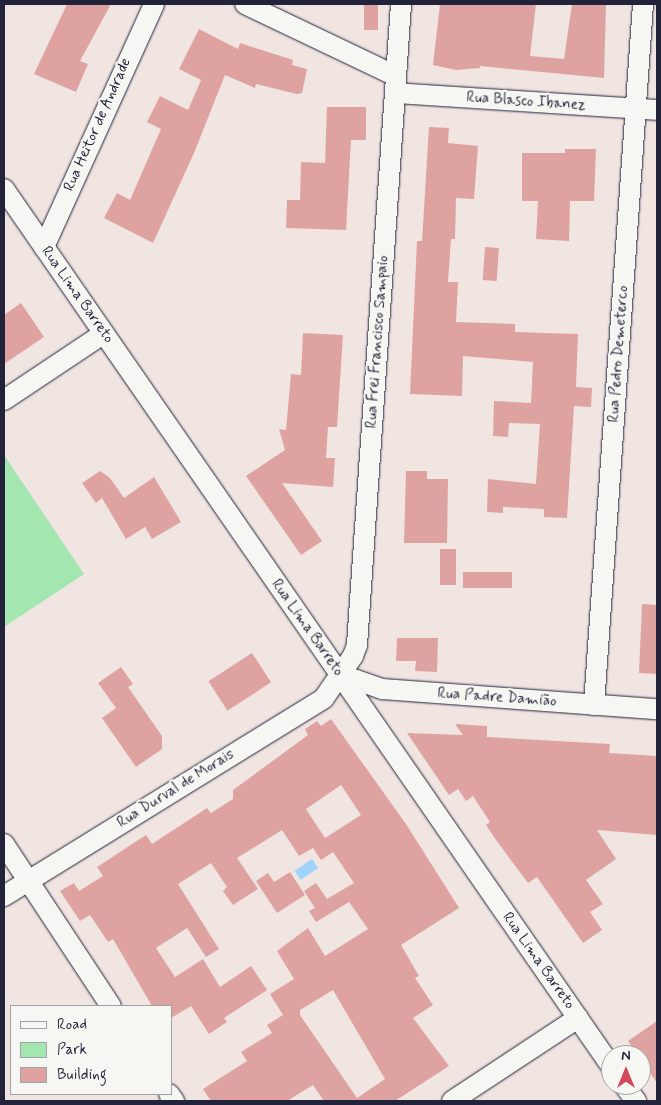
<!DOCTYPE html>
<meta charset="utf-8">
<style>
body{margin:0}
#map{position:relative;width:661px;height:1105px;overflow:hidden;background:#f1e5e2;font-family:Mynerve,sans-serif}
div>[style]{position:absolute}
.green>*{inset:0;background:#a3e6af}
.water>*{inset:0;background:#9fd3fd;transform-origin:0 0}
.building>*{inset:0;background:#dea3a0;transform-origin:0 0}
.roads{filter:drop-shadow(0 0 1px #22223b) drop-shadow(0 0 1px #22223b)}
.street>*{height:20px;margin:-10px;padding:0 10px;transform-origin:10px;border-radius:10px;background:#f6f6f2}
span{translate:-50% -50%;white-space:nowrap;text-align:center;line-height:1.15;-webkit-text-stroke:4.5px #f6f6f2;paint-order:stroke}
.street-label{font-size:15px;color:#22223b}
.frame{position:absolute;inset:0;border:5px solid #22223b;pointer-events:none}
.legend{position:absolute;left:10px;top:1005px;width:162px;height:90px;box-sizing:border-box;background:#f6f6f2;border:1px solid #a1a1a9;margin:0;padding:6px 9px;list-style:none;font-size:15px;color:#22223b}
.legend li{display:flex;align-items:center;gap:10px;height:25px}
.legend b{width:25px;border:1px solid #a1a1a9}
.north{position:absolute;left:601px;top:1045px;width:50px;height:50px;box-sizing:border-box;background:#f6f6f2;border:1px solid #a1a1a9;border-radius:50%;rotate:0deg;font-size:14px;font-weight:700;line-height:20px;text-align:center;color:#22223b}
.north::after{content:'';display:block;margin:auto;width:18px;height:22px;background:#d1495b;clip-path:polygon(50% 0,100% 100%,50% 72%,0 100%)}
</style>
<div id="map">
<div class="green">
<i style="clip-path:polygon(4px 455px,84px 574px,4px 627px)"></i>
</div>
<div class="water">
<i style="left:312px;top:859px;width:11px;height:21px;rotate:56deg"></i>
</div>
<div class="building">
<i style="clip-path:polygon(67px 4px,111px 4px,80px 61px,88px 64px,76px 92px,34px 74px)"></i>
<i style="left:364px;top:4px;width:14px;height:26px"></i>
<i style="clip-path:polygon(440px 4px,536px 4px,530px 56px,564px 59px,572px 4px,606px 4px,604px 78px,480px 66px,480px 68px,456px 70px,433px 65px)"></i>
<i style="clip-path:polygon(199px 29px,238px 49px,240px 43px,293px 60px,292px 65px,307px 69px,302px 93px,297px 94px,256px 84px,255px 88px,225px 75px,194px 153px,153px 243px,104px 218px,117px 193px,130px 200px,161px 129px,147px 122px,160px 96px,188px 110px,201px 80px,179px 69px)"></i>
<i style="clip-path:polygon(327px 107px,366px 107px,366px 140px,351px 140px,346px 230px,286px 228px,287px 200px,300px 200px,301px 162px,325px 163px)"></i>
<i style="clip-path:polygon(429px 127px,449px 128px,448px 143px,478px 146px,474px 199px,456px 198px,455px 239px,451px 239px,448px 282px,458px 282px,456px 322px,515px 324px,515px 332px,578px 334px,576px 387px,592px 388px,591px 407px,574px 406px,567px 518px,544px 517px,544px 509px,503px 507px,503px 513px,487px 512px,488px 479px,536px 484px,540px 424px,509px 423px,508px 437px,493px 436px,494px 401px,531px 403px,533px 362px,463px 356px,462px 396px,410px 394px,417px 241px,422px 241px)"></i>
<i style="clip-path:polygon(565px 149px,596px 149px,594px 201px,570px 201px,569px 241px,536px 239px,538px 201px,522px 201px,522px 153px,565px 153px)"></i>
<i style="left:485px;top:247px;width:14px;height:33px;rotate:4deg"></i>
<i style="clip-path:polygon(21px 303px,44px 337px,4px 364px,4px 315px)"></i>
<i style="clip-path:polygon(303px 333px,343px 335px,337px 427px,328px 427px,326px 458px,335px 458px,333px 487px,282px 483px,322px 541px,301px 555px,246px 476px,285px 450px,279px 429px,286px 430px,291px 374px,301px 375px)"></i>
<i style="clip-path:polygon(100px 471px,110px 478px,124px 498px,154px 477px,181px 522px,152px 539px,145px 527px,126px 539px,102px 498px,96px 503px,82px 483px)"></i>
<i style="clip-path:polygon(406px 471px,427px 471px,427px 479px,448px 479px,447px 543px,404px 543px)"></i>
<i style="left:440px;top:549px;width:16px;height:36px"></i>
<i style="left:512px;top:572px;width:16px;height:49px;rotate:90deg"></i>
<i style="clip-path:polygon(642px 604px,657px 605px,657px 674px,639px 673px)"></i>
<i style="clip-path:polygon(397px 638px,438px 638px,437px 672px,415px 671px,416px 661px,396px 661px)"></i>
<i style="left:252px;top:653px;width:35px;height:52px;rotate:57deg"></i>
<i style="clip-path:polygon(121px 667px,133px 684px,128px 687px,162px 736px,162px 749px,136px 767px,102px 718px,116px 708px,98px 683px)"></i>
<i style="clip-path:polygon(evenodd,331px 719px,406px 824px,459px 908px,401px 945px,419px 976px,415px 978px,433px 1005px,413px 1018px,449px 1066px,395px 1101px,324px 1101px,313px 1085px,287px 1101px,211px 1101px,203px 1089px,247px 1061px,241px 1052px,272px 1033px,267px 1025px,283px 1015px,270px 994px,294px 979px,277px 951px,308px 928px,325px 956px,368px 929px,349px 902px,316px 922px,309px 911px,315px 908px,304px 891px,316px 883px,327px 899px,354px 883px,333px 852px,321px 860px,313px 848px,299px 856px,282px 830px,237px 858px,258px 889px,233px 905px,223px 891px,227px 887px,211px 863px,178px 884px,219px 949px,206px 957px,187px 928px,156px 948px,175px 977px,203px 959px,220px 987px,251px 966px,267px 990px,224px 1018px,227px 1022px,209px 1034px,191px 1006px,171px 1018px,171px 1006px,152px 1006px,113px 939px,108px 942px,90px 915px,80px 921px,60px 891px,74px 883px,79px 891px,103px 876px,97px 867px,146px 835px,152px 844px,207px 808px,211px 813px,233px 799px,233px 790px,308px 735px,305px 729px,317px 721px,321px 726px,331px 719px,341px 785px,361px 815px,325px 838px,306px 809px,341px 785px,331px 719px,333px 990px,385px 1079px,357px 1098px,300px 1015px,300px 1010px,333px 990px)"></i>
<i style="clip-path:polygon(455px 724px,487px 726px,487px 737px,610px 744px,609px 753px,657px 756px,657px 835px,597px 830px,616px 859px,586px 880px,603px 904px,590px 912px,602px 930px,583px 943px,537px 877px,528px 883px,496px 840px,486px 825px,490px 822px,473px 796px,466px 801px,458px 789px,449px 795px,407px 733px,463px 735px)"></i>
<i style="clip-path:polygon(290px 872px,305px 895px,277px 913px,256px 881px,268px 873px,274px 882px)"></i>
<i style="clip-path:polygon(657px 1021px,657px 1083px,628px 1041px)"></i>
</div>
<div class="roads">
<div class="street">
<i style="left:245px;top:4px;width:167px;rotate:25.5deg"></i>
<i style="left:395px;top:93px;width:263px;rotate:3.7deg"></i>
<i style="left:4px;top:189px;width:1067px;rotate:55.31deg"></i>
<i style="left:44px;top:247px;width:267px;rotate:-65.6deg"></i>
<i style="left:4px;top:400px;width:119px;rotate:-33.7deg"></i>
<i style="left:339px;top:674px;width:46px;rotate:19.2deg"></i>
<i style="left:382px;top:689px;width:276px;rotate:4.2deg"></i>
<i style="left:594px;top:705px;width:703px;rotate:-86deg"></i>
<i style="left:4px;top:844px;width:194px;rotate:56.6deg"></i>
<i style="left:4px;top:896px;width:376px;rotate:-31.7deg"></i>
<i style="left:324px;top:698px;width:51px;rotate:-55.4deg"></i>
<i style="left:353px;top:656px;width:12px;rotate:-70deg"></i>
<i style="left:357px;top:645px;width:643px;rotate:-86.07deg"></i>
<i style="left:624px;top:1085px;width:20px;rotate:53deg"></i>
<i style="left:169px;top:1094px;width:9px;rotate:54deg"></i>
<i style="left:452px;top:1101px;width:151px;rotate:-33.4deg"></i>
</div>
</div>
<div class="street-label">
<span style="left:526px;top:102px;rotate:4deg">Rua Blasco Ibanez</span>
<span style="left:98px;top:125px;rotate:-66deg">Rua Heitor de Andrade</span>
<span style="left:77px;top:295px;rotate:55deg">Rua Lima Barreto</span>
<span style="left:378px;top:342px;rotate:-86deg">Rua Frei Francisco Sampaio</span>
<span style="left:619px;top:354px;rotate:-86deg">Rua Pedro Demeterco</span>
<span style="left:307px;top:628px;rotate:55deg">Rua Lima Barreto</span>
<span style="left:497px;top:698px;rotate:4deg">Rua Padre Damião</span>
<span style="left:176px;top:789px;rotate:-32deg">Rua Durval de Morais</span>
<span style="left:538px;top:961px;rotate:55deg">Rua Lima Barreto</span>
</div>
<div class="frame"></div>
<ul class="legend">
<li><b style="height:6px;background:#f6f6f2"></b>Road</li>
<li><b style="height:14px;background:#a3e6af"></b>Park</li>
<li><b style="height:14px;background:#dea3a0"></b>Building</li>
</ul>
<div class="north">N</div>
</div>
